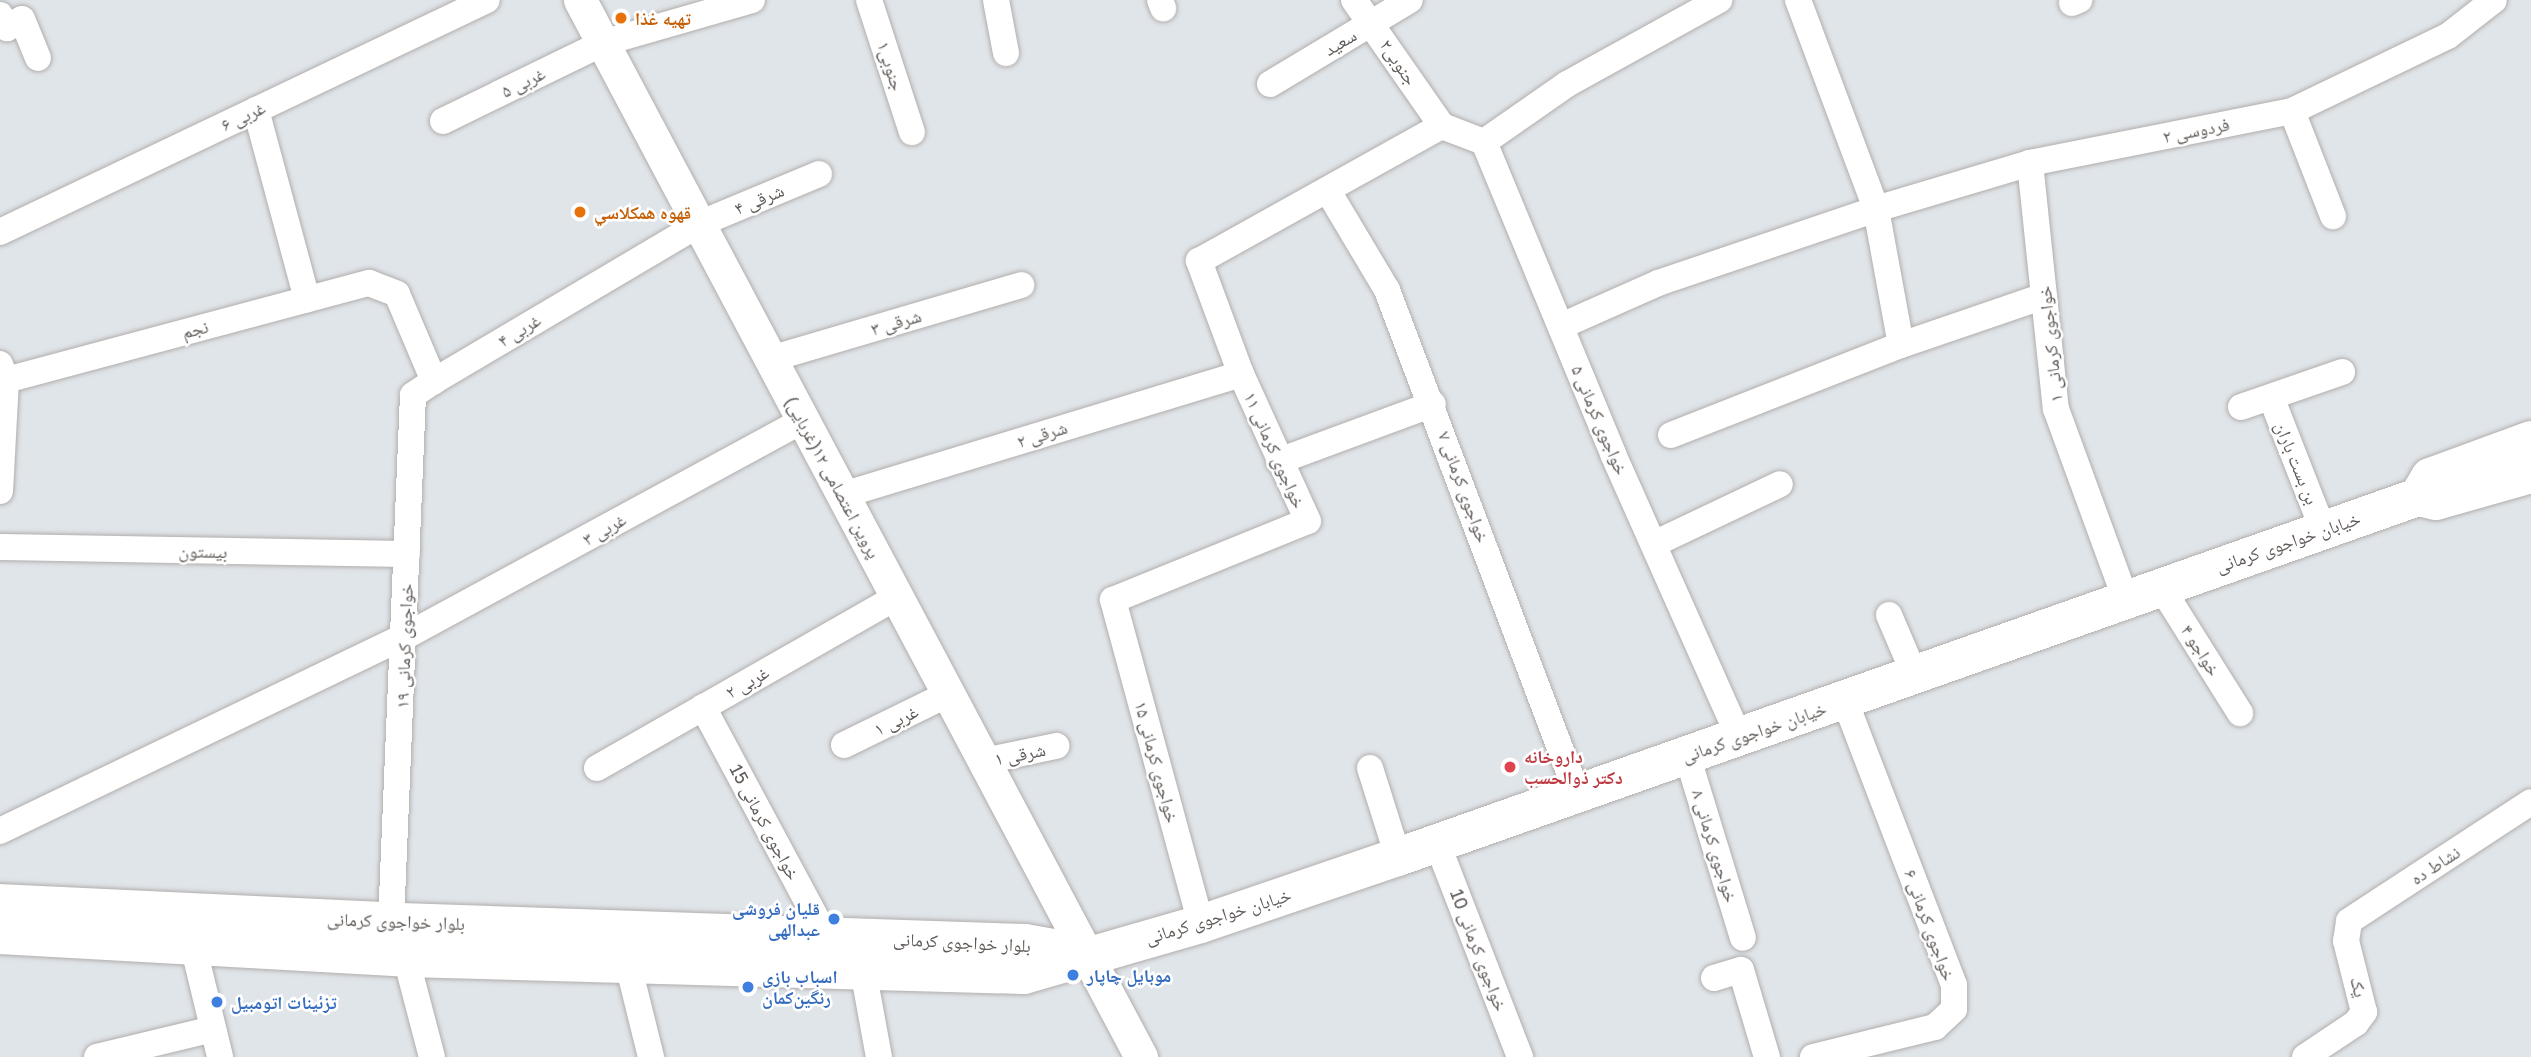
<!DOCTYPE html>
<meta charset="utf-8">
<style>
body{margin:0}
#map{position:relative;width:2531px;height:1057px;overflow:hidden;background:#e0e5ea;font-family:"Golos Text","Noto Naskh Arabic",sans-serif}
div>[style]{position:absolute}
.roads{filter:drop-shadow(0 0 2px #b2aeab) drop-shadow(0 0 2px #b2aeab)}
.minor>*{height:26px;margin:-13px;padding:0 13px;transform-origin:13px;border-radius:13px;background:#fff}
.tertiary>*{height:33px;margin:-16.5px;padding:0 16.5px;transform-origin:16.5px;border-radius:16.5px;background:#fff}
.secondary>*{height:38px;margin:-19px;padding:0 19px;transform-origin:19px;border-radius:19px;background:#fff}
.dots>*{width:19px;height:19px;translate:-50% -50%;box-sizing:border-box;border:4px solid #fff;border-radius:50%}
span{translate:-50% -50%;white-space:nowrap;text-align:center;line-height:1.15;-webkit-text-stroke:5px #fff;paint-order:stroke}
.food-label{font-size:18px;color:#c56008;font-weight:700}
.left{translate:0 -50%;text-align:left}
.street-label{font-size:18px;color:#605b58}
.health-label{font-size:18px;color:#be3a42;font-weight:700}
.shop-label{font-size:18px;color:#366cbe;font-weight:700}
.right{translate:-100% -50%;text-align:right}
</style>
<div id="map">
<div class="roads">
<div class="minor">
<i style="left:869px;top:0;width:139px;rotate:72deg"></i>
<i style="left:996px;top:0;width:54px;rotate:79.3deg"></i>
<i style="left:1160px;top:0;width:9px;rotate:69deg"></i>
<i style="left:1354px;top:0;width:154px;rotate:55.1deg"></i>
<i style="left:1798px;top:0;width:223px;rotate:69.5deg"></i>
<i style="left:1876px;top:209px;width:161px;rotate:-16.6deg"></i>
<i style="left:2030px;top:163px;width:267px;rotate:-11.2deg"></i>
<i style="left:2292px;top:111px;width:173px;rotate:-25.7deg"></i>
<i style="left:2448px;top:36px;width:58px;rotate:-38deg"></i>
<i style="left:2072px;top:3px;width:8px;rotate:-23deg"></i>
<i style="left:0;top:15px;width:15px;rotate:62deg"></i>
<i style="left:7px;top:28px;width:17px;rotate:-31deg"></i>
<i style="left:22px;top:19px;width:42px;rotate:67.7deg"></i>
<i style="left:1270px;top:84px;width:163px;rotate:-31deg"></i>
<i style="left:256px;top:110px;width:196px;rotate:74.9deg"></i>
<i style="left:2292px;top:111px;width:113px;rotate:68.7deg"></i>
<i style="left:443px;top:121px;width:178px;rotate:-26deg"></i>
<i style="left:603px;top:43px;width:155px;rotate:-16.1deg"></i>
<i style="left:1442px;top:126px;width:45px;rotate:20.9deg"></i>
<i style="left:1484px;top:142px;width:338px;rotate:67.5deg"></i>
<i style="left:1613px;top:454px;width:310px;rotate:66deg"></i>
<i style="left:1484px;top:142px;width:101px;rotate:-34.9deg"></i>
<i style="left:1567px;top:84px;width:174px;rotate:-28.9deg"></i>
<i style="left:2030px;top:163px;width:247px;rotate:84deg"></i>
<i style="left:2056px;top:409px;width:201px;rotate:69.9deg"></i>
<i style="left:1328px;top:191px;width:115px;rotate:59.2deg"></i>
<i style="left:1387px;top:290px;width:538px;rotate:69.31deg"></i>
<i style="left:0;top:232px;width:539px;rotate:-25.47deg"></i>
<i style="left:1561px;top:326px;width:106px;rotate:-23.9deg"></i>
<i style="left:1658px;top:283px;width:230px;rotate:-18.7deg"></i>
<i style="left:1876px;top:209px;width:138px;rotate:79.6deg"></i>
<i style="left:770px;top:359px;width:262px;rotate:-16.4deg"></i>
<i style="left:6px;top:380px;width:376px;rotate:-15deg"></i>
<i style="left:369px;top:283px;width:30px;rotate:21deg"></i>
<i style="left:397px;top:294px;width:95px;rotate:67deg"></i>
<i style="left:434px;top:381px;width:308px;rotate:-30.6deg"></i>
<i style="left:699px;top:224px;width:130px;rotate:-22.6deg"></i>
<i style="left:2271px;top:397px;width:143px;rotate:68.6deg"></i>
<i style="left:2241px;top:407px;width:107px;rotate:-19.1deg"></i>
<i style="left:1671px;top:435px;width:247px;rotate:-21.4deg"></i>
<i style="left:1901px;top:345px;width:151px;rotate:-18.9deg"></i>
<i style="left:1279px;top:461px;width:164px;rotate:-20.3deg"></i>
<i style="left:0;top:491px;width:111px;rotate:-86.9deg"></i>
<i style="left:6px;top:380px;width:17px;rotate:-111deg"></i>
<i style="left:843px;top:495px;width:416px;rotate:-16.9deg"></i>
<i style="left:1656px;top:543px;width:137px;rotate:-25.4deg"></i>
<i style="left:0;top:547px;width:407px;rotate:1deg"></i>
<i style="left:2161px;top:587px;width:149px;rotate:57.9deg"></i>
<i style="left:1889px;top:615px;width:66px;rotate:66.9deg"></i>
<i style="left:703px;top:707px;width:260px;rotate:61.8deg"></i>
<i style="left:844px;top:745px;width:116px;rotate:-26.1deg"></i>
<i style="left:1687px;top:755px;width:191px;rotate:73deg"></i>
<i style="left:984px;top:761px;width:74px;rotate:-11.8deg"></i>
<i style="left:597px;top:768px;width:345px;rotate:-29.7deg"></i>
<i style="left:1370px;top:768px;width:93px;rotate:72.5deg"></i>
<i style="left:0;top:831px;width:448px;rotate:-25.7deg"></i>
<i style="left:404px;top:637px;width:454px;rotate:-28.5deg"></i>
<i style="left:1437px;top:843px;width:230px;rotate:68.8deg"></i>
<i style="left:391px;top:922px;width:527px;rotate:-87.61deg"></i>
<i style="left:413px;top:395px;width:25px;rotate:-34deg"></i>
<i style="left:1201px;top:924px;width:336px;rotate:-105.2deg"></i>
<i style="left:1113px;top:600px;width:210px;rotate:-22.1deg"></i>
<i style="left:1308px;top:521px;width:162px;rotate:-114.5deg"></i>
<i style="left:1241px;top:374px;width:121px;rotate:-110.4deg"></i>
<i style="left:1199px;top:261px;width:278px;rotate:-29.1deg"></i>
<i style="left:193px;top:945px;width:115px;rotate:76.4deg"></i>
<i style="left:406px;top:958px;width:102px;rotate:75.3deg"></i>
<i style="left:628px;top:964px;width:96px;rotate:76.1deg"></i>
<i style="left:863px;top:970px;width:88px;rotate:79.6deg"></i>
<i style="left:1714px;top:978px;width:28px;rotate:-17deg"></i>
<i style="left:1741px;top:970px;width:91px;rotate:73.4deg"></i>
<i style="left:97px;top:1057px;width:119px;rotate:-13.6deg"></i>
<i style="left:1813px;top:1057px;width:126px;rotate:-13.8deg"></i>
<i style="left:1935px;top:1027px;width:26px;rotate:-43deg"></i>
<i style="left:1954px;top:1009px;width:24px;rotate:-90deg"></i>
<i style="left:1954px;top:985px;width:304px;rotate:-111deg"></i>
<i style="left:2305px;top:1057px;width:61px;rotate:-33.7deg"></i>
<i style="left:2356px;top:1023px;width:14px;rotate:-54deg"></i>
<i style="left:2364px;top:1012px;width:73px;rotate:-104.2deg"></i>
<i style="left:2346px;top:941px;width:20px;rotate:-81deg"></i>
<i style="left:2349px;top:921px;width:217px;rotate:-33.2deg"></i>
</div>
<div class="tertiary">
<i style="left:580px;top:0;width:1197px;rotate:62.04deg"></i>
</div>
<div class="secondary">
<i style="left:2418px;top:497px;width:23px;rotate:-59deg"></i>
<i style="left:2430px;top:477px;width:108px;rotate:-20.1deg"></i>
<i style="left:2423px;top:498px;width:13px;rotate:13deg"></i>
<i style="left:2436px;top:501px;width:99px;rotate:-15.9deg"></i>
<i style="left:0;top:903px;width:401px;rotate:2.7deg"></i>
<i style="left:401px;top:922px;width:624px;rotate:1.93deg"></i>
<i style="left:1025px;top:943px;width:57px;rotate:10.1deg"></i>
<i style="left:0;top:935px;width:407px;rotate:3.2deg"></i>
<i style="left:406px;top:958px;width:618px;rotate:1.58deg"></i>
<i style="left:1024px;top:975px;width:184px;rotate:-16.1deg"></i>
<i style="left:1201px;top:924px;width:208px;rotate:-18.8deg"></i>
<i style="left:1398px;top:857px;width:1082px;rotate:-19.44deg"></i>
</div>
</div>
<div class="dots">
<i style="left:621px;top:18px;background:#e8710a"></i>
<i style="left:580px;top:212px;background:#e8710a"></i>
<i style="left:1510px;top:767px;background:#e0444e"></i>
<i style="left:834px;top:919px;background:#3f7fe0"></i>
<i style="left:1073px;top:975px;background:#3f7fe0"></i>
<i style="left:748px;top:987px;background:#3f7fe0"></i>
<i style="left:217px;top:1002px;background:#3f7fe0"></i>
</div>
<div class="food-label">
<span class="left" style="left:635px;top:18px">تهیه غذا</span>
<span class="left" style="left:594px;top:212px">قهوه همكلاسي</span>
</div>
<div class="street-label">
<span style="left:1340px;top:42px;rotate:-31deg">سعید</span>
<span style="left:1399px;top:62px;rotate:56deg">جنوبی۲</span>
<span style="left:891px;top:66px;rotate:72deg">جنوبی۱</span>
<span style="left:523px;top:82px;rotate:-26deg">غربی ۵</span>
<span style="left:243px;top:116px;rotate:-25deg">غربی ۶</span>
<span style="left:2196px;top:130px;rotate:-11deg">فردوسی ۲</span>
<span style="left:759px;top:199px;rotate:-23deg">شرقی ۴</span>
<span style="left:896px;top:322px;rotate:-16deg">شرقی ۳</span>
<span style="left:195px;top:329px;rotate:-15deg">نجم</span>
<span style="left:519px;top:330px;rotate:-31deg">غربی ۴</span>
<span style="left:2050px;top:344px;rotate:-96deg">خواجوی کرمانی ۱</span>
<span style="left:1600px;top:420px;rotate:67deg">خواجوی کرمانی ۵</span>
<span style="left:1042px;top:434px;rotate:-17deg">شرقی ۲</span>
<span style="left:1275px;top:450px;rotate:66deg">خواجوی کرمانی ۱۱</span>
<span style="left:2297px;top:463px;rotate:68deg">بن بست باران</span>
<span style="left:833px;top:477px;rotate:62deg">پروین اعتصامی ۱۲(غربایی)</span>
<span style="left:1464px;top:487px;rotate:70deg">خواجوی کرمانی ۷</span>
<span style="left:604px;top:529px;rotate:-29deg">غربی ۳</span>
<span style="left:2288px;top:542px;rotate:-19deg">خیابان خواجوی کرمانی</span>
<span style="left:203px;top:551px;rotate:1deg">بیستون</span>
<span style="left:404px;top:646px;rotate:-88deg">خواجوی کرمانی ۱۹</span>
<span style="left:2201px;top:650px;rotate:58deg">خواجو ۴</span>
<span style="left:747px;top:682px;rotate:-30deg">غربی ۲</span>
<span style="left:896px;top:720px;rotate:-26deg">غربی ۱</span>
<span style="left:1754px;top:732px;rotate:-19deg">خیابان خواجوی کرمانی</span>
<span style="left:1020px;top:754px;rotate:-11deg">شرقی ۱</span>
<span style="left:1157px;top:762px;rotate:75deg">خواجوی کرمانی ۱۵</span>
<span style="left:765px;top:822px;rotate:62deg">خواجوی کرمانی 15</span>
<span style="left:1715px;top:846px;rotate:73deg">خواجوی کرمانی ۸</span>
<span style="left:2435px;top:865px;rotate:-33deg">نشاط ده</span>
<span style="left:1218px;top:916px;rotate:-17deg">خیابان خواجوی کرمانی</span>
<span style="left:396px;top:921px;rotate:2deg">بلوار خواجوی کرمانی</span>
<span style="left:1930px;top:925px;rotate:70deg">خواجوی کرمانی ۶</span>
<span style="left:962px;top:942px;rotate:3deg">بلوار خواجوی کرمانی</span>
<span style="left:1479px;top:950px;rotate:69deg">خواجوی کرمانی 10</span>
<span style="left:2359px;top:987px;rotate:76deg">یک</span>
</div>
<div class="health-label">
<span class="left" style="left:1524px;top:767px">داروخانه<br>دکتر ذوالحسب</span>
</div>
<div class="shop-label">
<span class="right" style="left:820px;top:919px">قلیان فروشی<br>عبدالهی</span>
<span class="left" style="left:1087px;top:975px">موبایل چاپار</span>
<span class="left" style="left:762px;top:987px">اسباب بازی<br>رنگین‌کمان</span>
<span class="left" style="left:231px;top:1002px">تزئینات اتومبیل</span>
</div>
</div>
